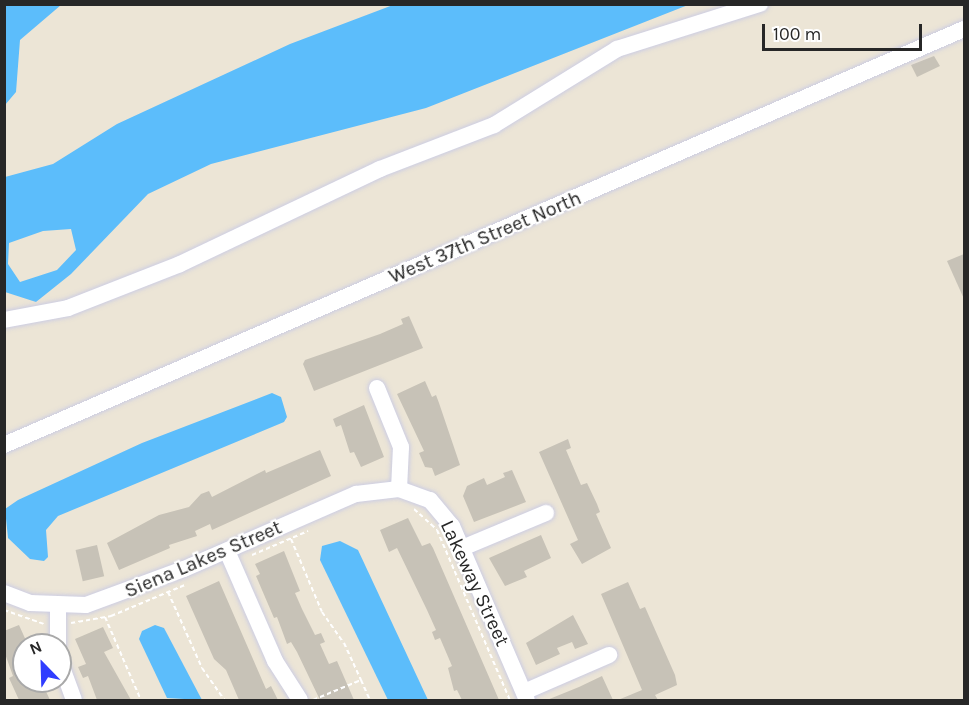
<!DOCTYPE html>
<style>
body{margin:0}
#map{position:relative;width:969px;height:705px;overflow:hidden;background:#ece5d6;font-family:Karla,sans-serif}
div>[style]{position:absolute}
.water>*{inset:0;background:#5cbdfb}
.building>*{inset:0;background:#c7c2b7;transform-origin:0 0}
.path>*{height:2px;margin-top:-1px;transform-origin:0;background:repeating-linear-gradient(90deg,#fff 0 4.5px,transparent 0 7.5px)}
.roads{filter:drop-shadow(0 0 2px #cccde3) drop-shadow(0 0 2px #cccde3)}
.minor>*{height:16px;margin:-8px;padding:0 8px;transform-origin:8px;border-radius:8px;background:#fff}
span{translate:-50% -50%;white-space:nowrap;text-align:center;line-height:1.15;-webkit-text-stroke:4.5px #fff;paint-order:stroke}
.street-label{font-size:20px;color:#272727}
.frame{position:absolute;inset:0;border:6px solid #272727;pointer-events:none}
.north{position:absolute;left:12px;top:633px;width:60px;height:60px;box-sizing:border-box;background:#fff;border:2px solid #a9a9a9;border-radius:50%;rotate:337deg;font-size:16px;font-weight:700;line-height:24px;text-align:center;color:#272727}
.north::after{content:'';display:block;margin:auto;width:21px;height:27px;background:#303dff;clip-path:polygon(50% 0,100% 100%,50% 72%,0 100%)}
.scale{position:absolute;left:762px;top:24px;width:160px;height:27px;box-sizing:border-box;border:3px solid #272727;border-top:0;padding-left:8px;font-size:18px;line-height:21px;white-space:nowrap;color:#272727;-webkit-text-stroke:4px #fff;paint-order:stroke}
</style>
<div id="map">
<div class="water">
<i style="clip-path:polygon(5px 4px,61px 5px,20px 40px,16px 92px,5px 105px)"></i>
<i style="clip-path:polygon(evenodd,393px 5px,688px 5px,426px 108px,211px 164px,148px 194px,71px 274px,36px 302px,5px 292px,5px 177px,53px 164px,117px 124px,290px 44px,393px 5px,71px 229px,76px 250px,57px 270px,20px 282px,8px 264px,9px 243px,43px 231px,71px 229px)"></i>
<i style="clip-path:polygon(272px 393px,281px 397px,287px 417px,284px 422px,58px 516px,46px 530px,48px 557px,44px 561px,30px 559px,8px 538px,5px 509px,18px 500px,142px 443px)"></i>
<i style="clip-path:polygon(340px 541px,358px 550px,428px 700px,388px 700px,320px 560px,322px 546px)"></i>
<i style="clip-path:polygon(155px 625px,164px 628px,202px 700px,167px 698px,139px 639px,142px 631px)"></i>
</div>
<div class="building">
<i style="clip-path:polygon(934px 56px,940px 66px,917px 77px,911px 65px)"></i>
<i style="clip-path:polygon(964px 254px,964px 299px,947px 261px)"></i>
<i style="clip-path:polygon(409px 316px,423px 348px,314px 391px,303px 364px,305px 360px,380px 334px,403px 324px,401px 319px)"></i>
<i style="clip-path:polygon(425px 381px,432px 397px,436px 395px,439px 403px,460px 465px,435px 476px,432px 468px,425px 467px,419px 453px,424px 451px,397px 394px)"></i>
<i style="clip-path:polygon(364px 405px,384px 457px,361px 467px,354px 452px,350px 453px,341px 425px,336px 427px,333px 419px)"></i>
<i style="clip-path:polygon(568px 439px,571px 448px,566px 450px,581px 485px,587px 483px,597px 504px,600px 512px,596px 514px,611px 548px,582px 564px,570px 544px,578px 540px,539px 452px)"></i>
<i style="clip-path:polygon(320px 450px,331px 476px,212px 530px,210px 524px,195px 531px,197px 536px,169px 545px,170px 548px,119px 570px,107px 543px,159px 515px,189px 507px,201px 494px,209px 491px,212px 497px,265px 470px,266px 473px)"></i>
<i style="clip-path:polygon(512px 470px,526px 502px,474px 522px,463px 496px,467px 486px,484px 478px,487px 485px,505px 477px,503px 473px)"></i>
<i style="clip-path:polygon(408px 518px,422px 546px,430px 543px,433px 548px,499px 700px,462px 700px,457px 690px,454px 691px,448px 668px,452px 666px,440px 638px,435px 640px,432px 632px,436px 630px,427px 610px,397px 548px,389px 552px,380px 530px)"></i>
<i style="clip-path:polygon(541px 535px,551px 558px,524px 571px,527px 577px,505px 586px,489px 558px)"></i>
<i style="left:97px;top:545px;width:32px;height:22px;rotate:77deg"></i>
<i style="clip-path:polygon(284px 551px,300px 591px,295px 593px,302px 609px,315px 635px,321px 633px,325px 642px,320px 644px,329px 664px,337px 661px,354px 700px,320px 700px,297px 652px,291px 642px,287px 644px,277px 617px,274px 618px,256px 576px,260px 574px,255px 564px)"></i>
<i style="clip-path:polygon(219px 581px,266px 689px,271px 686px,278px 700px,239px 700px,226px 670px,214px 659px,186px 596px)"></i>
<i style="clip-path:polygon(628px 582px,640px 609px,645px 607px,675px 675px,677px 685px,655px 695px,658px 700px,618px 700px,642px 690px,601px 594px)"></i>
<i style="clip-path:polygon(573px 615px,588px 644px,575px 649px,572px 642px,557px 648px,560px 654px,536px 665px,526px 643px)"></i>
<i style="clip-path:polygon(19px 625px,28px 645px,24px 645px,24px 681px,41px 681px,50px 700px,19px 700px,9px 678px,13px 676px,4px 651px,4px 631px)"></i>
<i style="clip-path:polygon(103px 627px,113px 648px,104px 652px,131px 700px,97px 700px,88px 676px,83px 678px,78px 667px,86px 664px,75px 639px)"></i>
<i style="clip-path:polygon(602px 676px,613px 700px,547px 700px,579px 687px)"></i>
</div>
<div class="path">
<i style="left:414px;top:509px;width:31px;rotate:42deg"></i>
<i style="left:437px;top:530px;width:185px;rotate:66.8deg"></i>
<i style="left:291px;top:539px;width:79px;rotate:67deg"></i>
<i style="left:322px;top:612px;width:38px;rotate:55deg"></i>
<i style="left:344px;top:643px;width:41px;rotate:65.3deg"></i>
<i style="left:252px;top:555px;width:61px;rotate:-23.2deg"></i>
<i style="left:168px;top:592px;width:83px;rotate:65.9deg"></i>
<i style="left:202px;top:668px;width:39px;rotate:55deg"></i>
<i style="left:4px;top:610px;width:42px;rotate:19.3deg"></i>
<i style="left:105px;top:617px;width:90px;rotate:66.6deg"></i>
<i style="left:71px;top:623px;width:41px;rotate:-9.9deg"></i>
<i style="left:111px;top:616px;width:82px;rotate:-22.8deg"></i>
<i style="left:313px;top:700px;width:52px;rotate:-22.6deg"></i>
<i style="left:361px;top:680px;width:22px;rotate:66deg"></i>
</div>
<div class="roads">
<div class="minor">
<i style="left:4px;top:320px;width:65px;rotate:-10.6deg"></i>
<i style="left:68px;top:308px;width:120px;rotate:-21.4deg"></i>
<i style="left:180px;top:264px;width:221px;rotate:-25.4deg"></i>
<i style="left:380px;top:169px;width:122px;rotate:-21.1deg"></i>
<i style="left:494px;top:125px;width:145px;rotate:-31.7deg"></i>
<i style="left:617px;top:49px;width:150px;rotate:-17.5deg"></i>
<i style="left:377px;top:388px;width:64px;rotate:67.9deg"></i>
<i style="left:401px;top:447px;width:42px;rotate:92.7deg"></i>
<i style="left:4px;top:445px;width:1046px;rotate:-23.43deg"></i>
<i style="left:462px;top:548px;width:91px;rotate:-22.6deg"></i>
<i style="left:227px;top:551px;width:120px;rotate:66.4deg"></i>
<i style="left:275px;top:661px;width:46px;rotate:57.3deg"></i>
<i style="left:4px;top:593px;width:28px;rotate:21deg"></i>
<i style="left:30px;top:603px;width:56px;rotate:2deg"></i>
<i style="left:86px;top:605px;width:104px;rotate:-20.2deg"></i>
<i style="left:184px;top:569px;width:188px;rotate:-23.6deg"></i>
<i style="left:356px;top:494px;width:43px;rotate:-6.6deg"></i>
<i style="left:399px;top:489px;width:33px;rotate:20deg"></i>
<i style="left:430px;top:500px;width:34px;rotate:50deg"></i>
<i style="left:452px;top:526px;width:189px;rotate:66.7deg"></i>
<i style="left:58px;top:645px;width:39px;rotate:-90deg"></i>
<i style="left:60px;top:662px;width:40px;rotate:69.8deg"></i>
<i style="left:524px;top:692px;width:93px;rotate:-23.5deg"></i>
</div>
</div>
<div class="street-label">
<span style="left:485px;top:237px;rotate:-23deg">West 37th Street North</span>
<span style="left:203px;top:559px;rotate:-23deg">Siena Lakes Street</span>
<span style="left:475px;top:583px;rotate:65deg">Lakeway Street</span>
</div>
<div class="frame"></div>
<div class="north">N</div>
<div class="scale">100 m</div>
</div>
